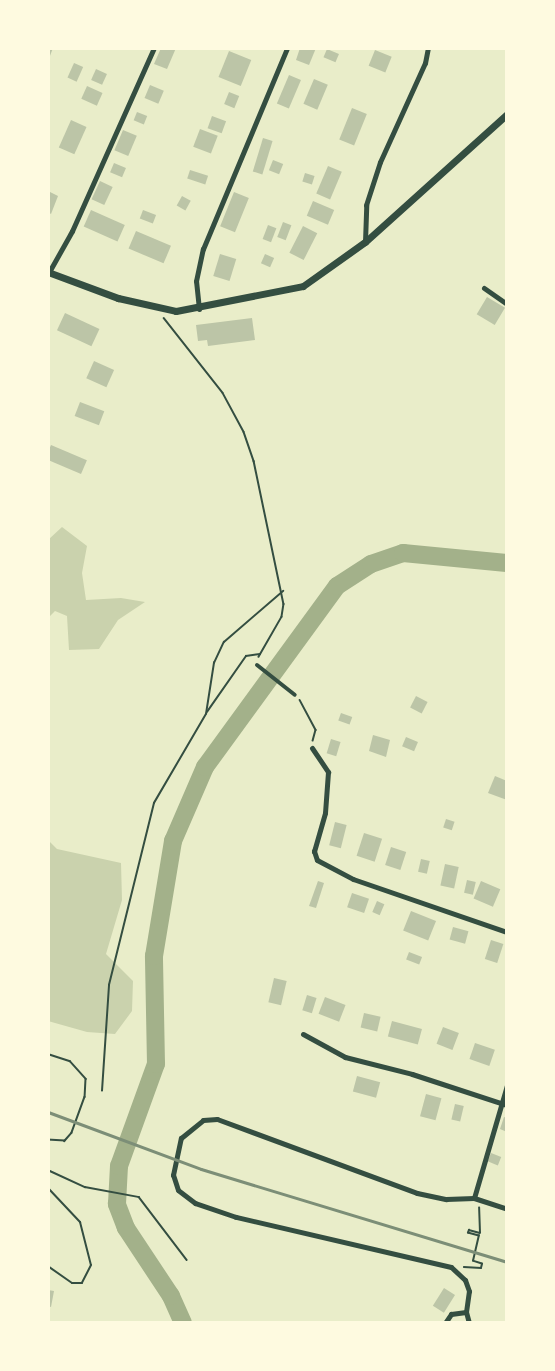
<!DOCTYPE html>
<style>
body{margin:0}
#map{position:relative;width:555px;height:1371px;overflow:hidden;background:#e9edc9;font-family:Ubuntu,sans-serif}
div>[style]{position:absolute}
.green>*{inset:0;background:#cad2ad}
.river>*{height:18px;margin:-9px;padding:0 9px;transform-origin:9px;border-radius:9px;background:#a3b18a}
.building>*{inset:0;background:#bcc5a7;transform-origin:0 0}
.path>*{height:1.5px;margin:-0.75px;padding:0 0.75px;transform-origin:0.75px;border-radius:0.75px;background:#344e41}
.service>*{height:2px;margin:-1px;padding:0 1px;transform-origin:1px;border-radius:1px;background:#344e41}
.pedestrian>*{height:4px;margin:-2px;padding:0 2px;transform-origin:2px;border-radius:2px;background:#344e41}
.minor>*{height:5px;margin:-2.5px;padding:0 2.5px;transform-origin:2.5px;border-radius:2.5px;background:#344e41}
.tertiary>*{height:7px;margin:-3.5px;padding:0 3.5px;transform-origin:3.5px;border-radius:3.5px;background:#344e41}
.rail>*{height:3px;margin:-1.5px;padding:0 1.5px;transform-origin:1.5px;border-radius:1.5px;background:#7c8e77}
span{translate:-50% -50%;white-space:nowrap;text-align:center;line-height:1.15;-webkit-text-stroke:6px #fefae0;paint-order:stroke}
.frame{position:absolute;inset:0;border:50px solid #fefae0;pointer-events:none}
</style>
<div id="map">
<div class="green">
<i style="clip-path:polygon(62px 527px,87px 546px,82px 573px,86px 600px,121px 598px,145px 602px,118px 620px,99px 649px,69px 650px,67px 616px,55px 611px,48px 618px,48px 540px)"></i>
<i style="clip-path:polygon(48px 840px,57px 849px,121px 863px,122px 900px,106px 954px,133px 981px,132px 1011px,115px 1034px,87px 1032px,48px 1021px)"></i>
</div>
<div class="river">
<i style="left:183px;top:1323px;width:30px;rotate:-114deg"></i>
<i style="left:171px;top:1296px;width:82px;rotate:-123.5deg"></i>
<i style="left:126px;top:1228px;width:26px;rotate:-111deg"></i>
<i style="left:117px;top:1204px;width:38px;rotate:-87deg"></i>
<i style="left:119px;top:1166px;width:109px;rotate:-70.1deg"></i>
<i style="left:156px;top:1064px;width:108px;rotate:-91.1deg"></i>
<i style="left:154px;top:956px;width:117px;rotate:-80.6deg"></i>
<i style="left:173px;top:841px;width:81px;rotate:-66.6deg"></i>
<i style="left:205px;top:767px;width:224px;rotate:-53.9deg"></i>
<i style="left:337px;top:586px;width:40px;rotate:-32.9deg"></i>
<i style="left:371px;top:564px;width:34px;rotate:-19deg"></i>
<i style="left:403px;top:553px;width:104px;rotate:5.5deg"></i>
</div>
<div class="building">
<i style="clip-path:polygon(48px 48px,53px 48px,48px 61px)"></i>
<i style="clip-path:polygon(161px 48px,176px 48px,167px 69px,154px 64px)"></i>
<i style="clip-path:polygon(300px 48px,316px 48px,309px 65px,296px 60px)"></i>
<i style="left:327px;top:49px;width:13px;height:9px;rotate:23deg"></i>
<i style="left:375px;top:50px;width:18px;height:17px;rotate:22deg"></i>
<i style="left:229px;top:51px;width:24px;height:28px;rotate:22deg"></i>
<i style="left:74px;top:63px;width:10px;height:16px;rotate:24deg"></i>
<i style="left:96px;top:69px;width:12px;height:12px;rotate:24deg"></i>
<i style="left:289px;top:75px;width:13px;height:31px;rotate:23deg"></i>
<i style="left:314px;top:79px;width:15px;height:27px;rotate:23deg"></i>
<i style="left:150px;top:85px;width:15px;height:14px;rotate:23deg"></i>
<i style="left:87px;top:86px;width:17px;height:14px;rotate:24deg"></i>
<i style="left:229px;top:92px;width:11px;height:13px;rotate:22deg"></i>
<i style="left:352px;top:108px;width:16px;height:34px;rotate:22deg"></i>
<i style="left:137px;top:112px;width:11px;height:9px;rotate:22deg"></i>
<i style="left:212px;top:116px;width:15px;height:13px;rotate:20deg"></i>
<i style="left:71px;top:120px;width:17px;height:30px;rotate:24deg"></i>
<i style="left:200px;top:129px;width:19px;height:19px;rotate:21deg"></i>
<i style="left:123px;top:130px;width:15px;height:22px;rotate:23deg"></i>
<i style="left:263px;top:138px;width:10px;height:35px;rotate:17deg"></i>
<i style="left:273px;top:160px;width:11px;height:11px;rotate:22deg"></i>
<i style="left:114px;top:163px;width:13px;height:10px;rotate:23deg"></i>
<i style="left:328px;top:166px;width:15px;height:30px;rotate:23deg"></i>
<i style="left:190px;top:170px;width:19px;height:9px;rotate:18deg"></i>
<i style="left:305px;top:173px;width:10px;height:9px;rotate:17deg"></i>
<i style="left:100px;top:181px;width:14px;height:20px;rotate:25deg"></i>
<i style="clip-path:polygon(48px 191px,58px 196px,51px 214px,48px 212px)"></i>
<i style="left:234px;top:192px;width:16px;height:37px;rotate:22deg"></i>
<i style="left:182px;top:196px;width:10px;height:11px;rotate:29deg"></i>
<i style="left:313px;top:201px;width:23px;height:16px;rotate:23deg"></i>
<i style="left:91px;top:210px;width:37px;height:18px;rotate:24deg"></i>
<i style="left:143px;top:210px;width:14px;height:9px;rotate:21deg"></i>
<i style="left:283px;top:222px;width:9px;height:16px;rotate:21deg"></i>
<i style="left:268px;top:225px;width:9px;height:15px;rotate:21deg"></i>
<i style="left:303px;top:226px;width:16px;height:30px;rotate:27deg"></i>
<i style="left:136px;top:231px;width:38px;height:19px;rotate:23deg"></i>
<i style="left:220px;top:254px;width:17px;height:23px;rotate:17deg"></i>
<i style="left:265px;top:254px;width:10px;height:10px;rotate:24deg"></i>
<i style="left:487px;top:297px;width:21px;height:20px;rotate:31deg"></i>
<i style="left:65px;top:313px;width:38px;height:19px;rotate:25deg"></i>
<i style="clip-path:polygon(252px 318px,255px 340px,208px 346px,207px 340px,198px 341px,196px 325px)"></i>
<i style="left:94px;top:361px;width:22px;height:19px;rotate:24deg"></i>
<i style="left:80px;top:402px;width:26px;height:15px;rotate:21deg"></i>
<i style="left:51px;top:445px;width:39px;height:15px;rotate:23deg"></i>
<i style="left:416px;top:696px;width:13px;height:13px;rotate:27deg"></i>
<i style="left:341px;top:713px;width:12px;height:8px;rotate:20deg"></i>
<i style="clip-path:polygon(373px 735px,390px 740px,386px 757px,369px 751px)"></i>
<i style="left:406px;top:737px;width:13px;height:10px;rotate:23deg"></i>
<i style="left:331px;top:739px;width:10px;height:15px;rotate:17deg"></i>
<i style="clip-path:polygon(495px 776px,507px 781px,507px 800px,488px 793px)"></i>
<i style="left:446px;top:819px;width:9px;height:9px;rotate:18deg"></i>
<i style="left:335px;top:822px;width:12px;height:24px;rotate:14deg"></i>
<i style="left:364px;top:833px;width:19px;height:24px;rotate:18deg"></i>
<i style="left:391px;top:847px;width:16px;height:19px;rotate:18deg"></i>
<i style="left:421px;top:859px;width:9px;height:13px;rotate:13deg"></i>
<i style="left:445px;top:864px;width:14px;height:22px;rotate:12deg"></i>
<i style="left:467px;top:880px;width:9px;height:13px;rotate:13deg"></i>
<i style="clip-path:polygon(318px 881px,324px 883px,316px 908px,309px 906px)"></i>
<i style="left:481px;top:881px;width:21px;height:19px;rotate:23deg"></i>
<i style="left:352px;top:893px;width:18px;height:15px;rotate:19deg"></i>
<i style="left:377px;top:901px;width:8px;height:12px;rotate:23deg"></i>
<i style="left:411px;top:911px;width:27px;height:21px;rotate:22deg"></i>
<i style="left:453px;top:927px;width:16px;height:13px;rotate:15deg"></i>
<i style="left:491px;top:940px;width:13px;height:20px;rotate:18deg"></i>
<i style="left:409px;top:952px;width:14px;height:8px;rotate:21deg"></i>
<i style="left:274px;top:978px;width:13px;height:25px;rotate:13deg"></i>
<i style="left:307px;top:995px;width:10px;height:16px;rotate:17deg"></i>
<i style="left:325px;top:997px;width:22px;height:18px;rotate:21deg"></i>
<i style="left:364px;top:1013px;width:17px;height:15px;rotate:13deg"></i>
<i style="left:392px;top:1021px;width:31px;height:16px;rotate:15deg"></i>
<i style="left:443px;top:1027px;width:17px;height:18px;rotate:21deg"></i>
<i style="left:475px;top:1043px;width:21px;height:17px;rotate:19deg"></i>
<i style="left:357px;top:1076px;width:24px;height:16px;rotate:15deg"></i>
<i style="left:426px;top:1094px;width:16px;height:23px;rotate:15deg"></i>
<i style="left:455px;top:1104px;width:9px;height:16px;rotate:13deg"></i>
<i style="clip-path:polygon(504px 1117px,507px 1118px,507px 1132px,500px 1129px)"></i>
<i style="left:491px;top:1153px;width:11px;height:9px;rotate:22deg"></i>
<i style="left:444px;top:1288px;width:13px;height:21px;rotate:32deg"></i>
<i style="clip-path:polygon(48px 1290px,54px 1291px,51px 1307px,48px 1306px)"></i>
</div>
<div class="path">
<i style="left:164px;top:318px;width:95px;rotate:51.8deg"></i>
<i style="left:223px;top:393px;width:44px;rotate:61.7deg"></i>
<i style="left:244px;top:432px;width:31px;rotate:71deg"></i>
<i style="left:254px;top:461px;width:146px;rotate:78.2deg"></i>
<i style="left:284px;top:604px;width:13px;rotate:99deg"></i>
<i style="left:282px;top:617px;width:46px;rotate:119.9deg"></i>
<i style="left:300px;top:700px;width:34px;rotate:62deg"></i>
<i style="left:316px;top:730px;width:11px;rotate:105deg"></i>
<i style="left:207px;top:712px;width:68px;rotate:-55.1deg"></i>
<i style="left:246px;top:656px;width:14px;rotate:-8deg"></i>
<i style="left:48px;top:1054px;width:23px;rotate:18deg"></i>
<i style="left:70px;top:1061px;width:24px;rotate:48deg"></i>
<i style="left:86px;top:1079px;width:18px;rotate:93deg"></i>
<i style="left:85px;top:1097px;width:38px;rotate:110deg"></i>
<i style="left:72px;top:1133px;width:11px;rotate:131deg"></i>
<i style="left:65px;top:1141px;width:17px;rotate:-177deg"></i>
<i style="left:102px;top:1091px;width:106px;rotate:-86.2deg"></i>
<i style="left:109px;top:985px;width:187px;rotate:-76.1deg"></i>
<i style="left:154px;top:803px;width:103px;rotate:-59.7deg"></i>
<i style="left:206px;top:714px;width:52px;rotate:-81.1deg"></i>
<i style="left:214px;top:663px;width:23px;rotate:-65deg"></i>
<i style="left:224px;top:642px;width:78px;rotate:-40.8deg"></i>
<i style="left:48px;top:1170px;width:41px;rotate:24.7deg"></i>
<i style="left:85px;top:1187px;width:55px;rotate:10.5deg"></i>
<i style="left:139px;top:1197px;width:79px;rotate:52.7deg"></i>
<i style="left:464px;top:1267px;width:17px;rotate:3deg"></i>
<i style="left:481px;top:1268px;width:4px;rotate:-76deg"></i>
<i style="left:482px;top:1264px;width:9px;rotate:-162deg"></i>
<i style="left:473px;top:1261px;width:26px;rotate:-77deg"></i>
<i style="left:479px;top:1236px;width:11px;rotate:-165deg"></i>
<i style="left:468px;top:1233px;width:3px;rotate:-72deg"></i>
<i style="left:469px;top:1230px;width:11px;rotate:15deg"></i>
<i style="left:480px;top:1233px;width:25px;rotate:-92deg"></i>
</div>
<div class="service">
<i style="left:48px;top:1188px;width:47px;rotate:46.7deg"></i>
<i style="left:80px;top:1222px;width:44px;rotate:75.7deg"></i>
<i style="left:91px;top:1265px;width:20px;rotate:117deg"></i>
<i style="left:82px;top:1283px;width:10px;rotate:180deg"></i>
<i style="left:72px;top:1283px;width:29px;rotate:-145deg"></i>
</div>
<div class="pedestrian">
<i style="left:257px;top:665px;width:48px;rotate:38.3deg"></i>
</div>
<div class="minor">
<i style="left:365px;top:242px;width:37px;rotate:-88deg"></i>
<i style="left:366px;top:205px;width:45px;rotate:-72deg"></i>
<i style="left:380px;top:162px;width:109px;rotate:-65.6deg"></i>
<i style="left:425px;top:63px;width:15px;rotate:-79deg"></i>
<i style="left:49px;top:272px;width:47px;rotate:-60.7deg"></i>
<i style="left:72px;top:231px;width:201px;rotate:-65.9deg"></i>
<i style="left:484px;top:288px;width:28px;rotate:35deg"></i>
<i style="left:199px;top:309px;width:28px;rotate:-96deg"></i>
<i style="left:196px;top:281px;width:33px;rotate:-78deg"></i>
<i style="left:203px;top:249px;width:218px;rotate:-67.3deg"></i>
<i style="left:312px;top:748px;width:29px;rotate:56deg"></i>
<i style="left:328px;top:772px;width:41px;rotate:94.2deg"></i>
<i style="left:325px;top:813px;width:40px;rotate:106deg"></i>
<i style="left:314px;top:851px;width:9px;rotate:72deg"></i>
<i style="left:317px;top:860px;width:41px;rotate:27.8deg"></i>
<i style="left:353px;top:879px;width:163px;rotate:19deg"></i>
<i style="left:303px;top:1034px;width:48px;rotate:28.7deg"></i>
<i style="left:345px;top:1057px;width:69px;rotate:14.2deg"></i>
<i style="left:412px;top:1074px;width:100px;rotate:18.1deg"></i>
<i style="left:474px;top:1198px;width:118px;rotate:-73.7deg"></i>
<i style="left:445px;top:1323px;width:11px;rotate:-56deg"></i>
<i style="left:451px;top:1314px;width:15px;rotate:-8deg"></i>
<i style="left:469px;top:1323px;width:11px;rotate:-105deg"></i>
<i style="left:466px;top:1312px;width:21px;rotate:-82deg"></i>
<i style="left:469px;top:1291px;width:12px;rotate:-110deg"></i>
<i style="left:465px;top:1280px;width:19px;rotate:-137deg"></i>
<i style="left:451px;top:1267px;width:221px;rotate:-166.9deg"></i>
<i style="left:236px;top:1217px;width:43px;rotate:-161.1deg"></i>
<i style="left:195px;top:1203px;width:21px;rotate:-143deg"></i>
<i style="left:178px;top:1190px;width:16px;rotate:-108deg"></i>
<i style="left:173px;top:1175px;width:38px;rotate:-78deg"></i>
<i style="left:181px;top:1138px;width:28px;rotate:-39deg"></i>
<i style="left:203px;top:1120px;width:14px;rotate:-4deg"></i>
<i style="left:217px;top:1119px;width:213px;rotate:20.3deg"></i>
<i style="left:417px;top:1193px;width:30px;rotate:12deg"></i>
<i style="left:446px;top:1199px;width:28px;rotate:-2deg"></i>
<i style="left:474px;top:1198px;width:35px;rotate:18deg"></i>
</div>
<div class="tertiary">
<i style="left:48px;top:272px;width:75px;rotate:20.4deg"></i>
<i style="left:118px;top:298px;width:59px;rotate:12.6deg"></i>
<i style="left:176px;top:311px;width:129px;rotate:-11.1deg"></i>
<i style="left:303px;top:286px;width:76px;rotate:-35.4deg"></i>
<i style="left:365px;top:242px;width:191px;rotate:-42deg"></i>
</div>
<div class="rail">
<i style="left:48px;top:1112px;width:163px;rotate:20.4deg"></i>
<i style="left:201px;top:1169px;width:320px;rotate:16.9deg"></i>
</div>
<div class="frame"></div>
</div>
